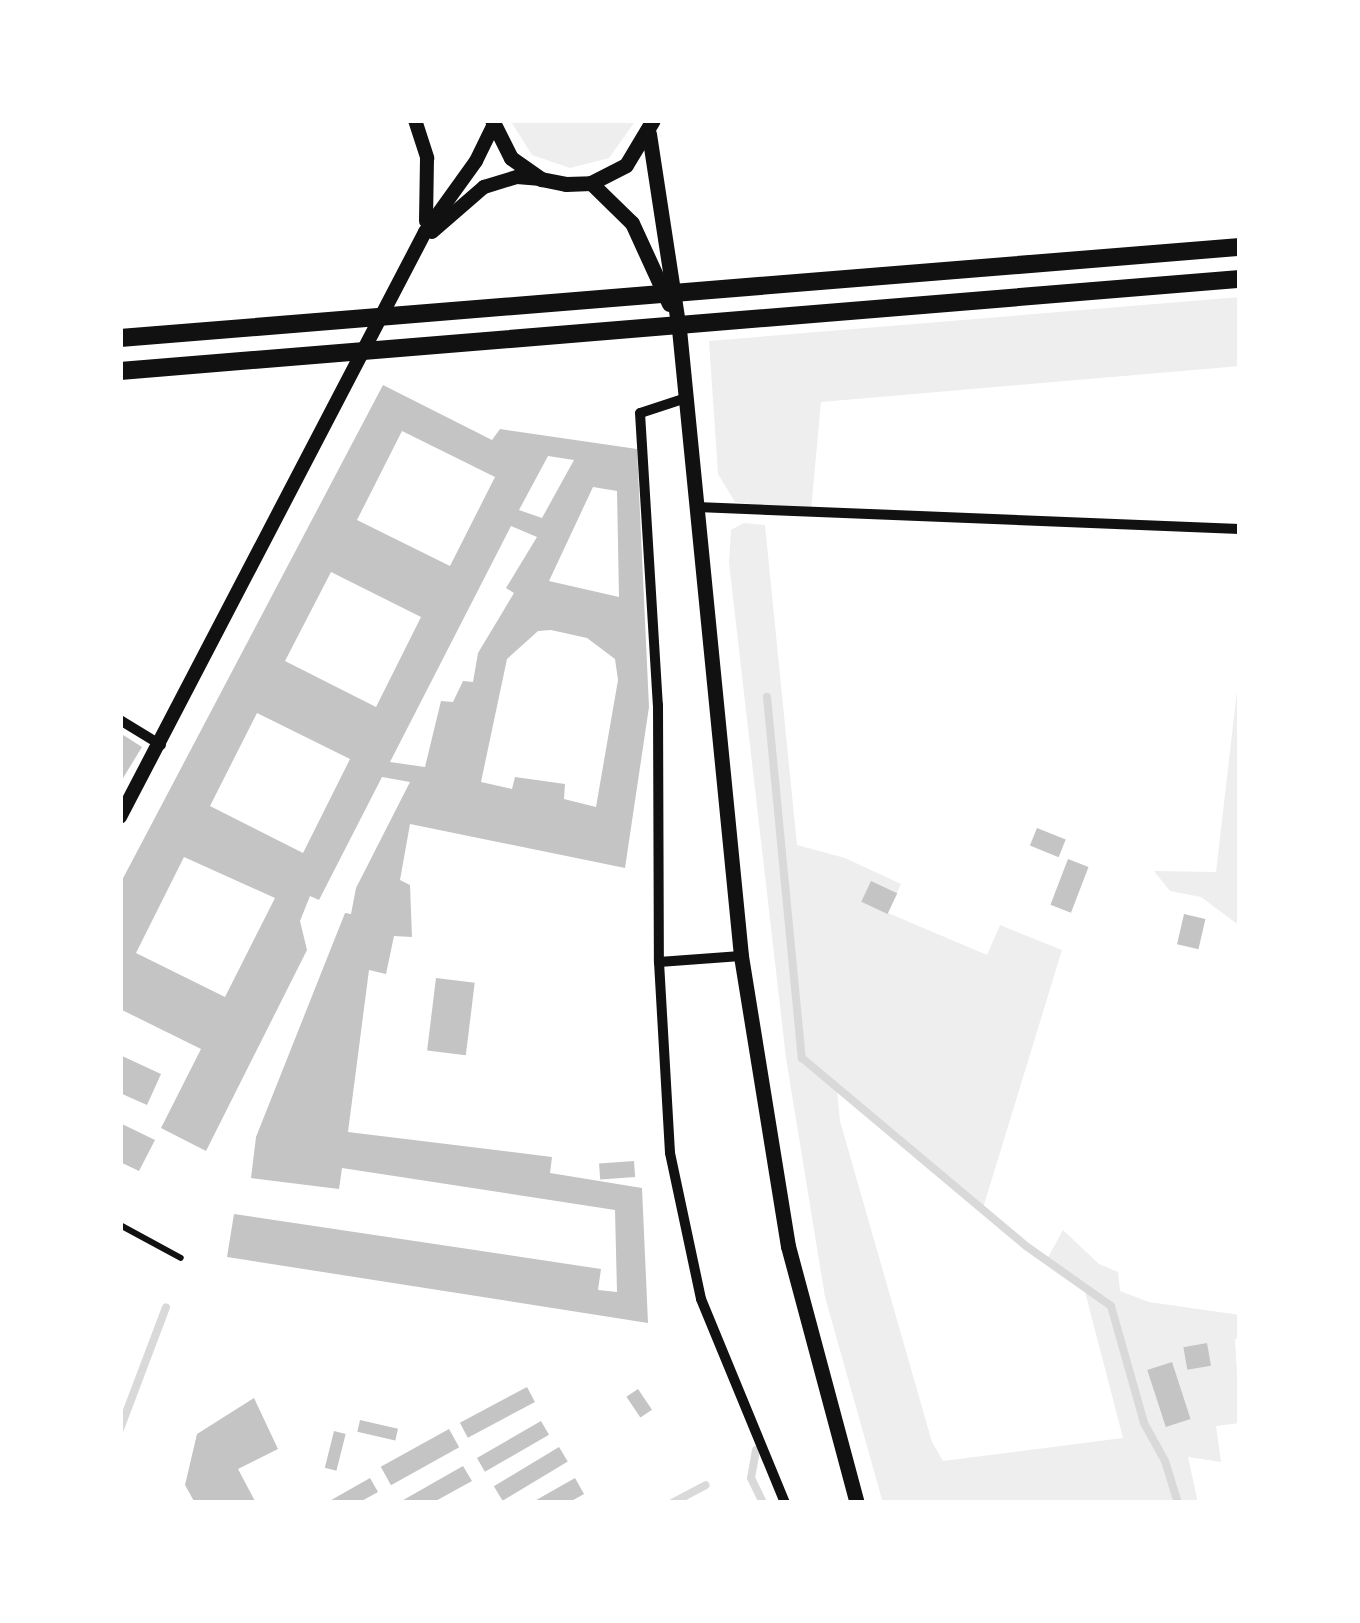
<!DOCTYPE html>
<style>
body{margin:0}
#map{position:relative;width:1360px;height:1623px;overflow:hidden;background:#fff;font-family:Raleway,sans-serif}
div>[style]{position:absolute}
.green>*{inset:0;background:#eee}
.stream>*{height:8px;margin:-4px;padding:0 4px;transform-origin:4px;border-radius:4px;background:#d9d9d9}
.building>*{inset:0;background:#c4c4c4;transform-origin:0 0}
.service>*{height:6px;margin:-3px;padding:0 3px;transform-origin:3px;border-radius:3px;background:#111}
.minor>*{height:10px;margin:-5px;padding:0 5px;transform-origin:5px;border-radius:5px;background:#111}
.tertiary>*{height:14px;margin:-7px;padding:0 7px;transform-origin:7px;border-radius:7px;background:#111}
.secondary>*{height:15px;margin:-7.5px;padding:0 7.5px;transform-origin:7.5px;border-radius:7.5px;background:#111}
.trunk>*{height:18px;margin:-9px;padding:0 9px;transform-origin:9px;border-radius:9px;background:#111}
span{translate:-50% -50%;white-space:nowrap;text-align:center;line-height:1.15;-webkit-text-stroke:12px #fff;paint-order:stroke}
.frame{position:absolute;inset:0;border:123px solid #fff;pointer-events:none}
</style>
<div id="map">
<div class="green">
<i style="clip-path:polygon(510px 120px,636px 120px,609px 158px,570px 168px,532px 155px)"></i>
<i style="clip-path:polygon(1240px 297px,1240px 366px,821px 402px,811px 511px,735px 502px,718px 474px,709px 341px)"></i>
<i style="clip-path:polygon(744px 523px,765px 525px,797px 845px,845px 858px,901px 884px,897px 893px,871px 882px,862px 902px,987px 955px,1000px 925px,1062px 950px,983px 1208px,837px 1089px,840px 1121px,932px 1442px,943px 1461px,1123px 1438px,1084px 1288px,1046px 1261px,1063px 1230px,1099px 1264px,1118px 1272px,1120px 1291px,1149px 1302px,1240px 1315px,1240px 1338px,1235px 1339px,1240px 1423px,1216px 1426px,1221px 1462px,1188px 1457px,1198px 1503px,883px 1503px,825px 1297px,786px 1058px,729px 563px,731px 530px)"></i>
<i style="clip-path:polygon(1240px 665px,1240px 926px,1201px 897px,1170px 891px,1154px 871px,1216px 872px)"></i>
</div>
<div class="stream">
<i style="left:767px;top:697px;width:363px;rotate:84.5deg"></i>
<i style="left:802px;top:1058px;width:292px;rotate:40deg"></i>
<i style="left:1026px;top:1246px;width:104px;rotate:35.2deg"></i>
<i style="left:1111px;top:1306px;width:122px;rotate:74.2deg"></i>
<i style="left:1144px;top:1423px;width:43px;rotate:61.1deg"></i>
<i style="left:1165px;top:1461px;width:44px;rotate:72.8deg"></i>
<i style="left:120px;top:1429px;width:130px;rotate:-69.3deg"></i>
<i style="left:756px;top:1450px;width:28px;rotate:100deg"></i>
<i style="left:751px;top:1478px;width:28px;rotate:64deg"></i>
<i style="left:672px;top:1503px;width:38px;rotate:-28deg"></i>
</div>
<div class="building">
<i style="clip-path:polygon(evenodd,383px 385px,492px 440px,500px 429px,637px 449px,649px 707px,625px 868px,410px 824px,400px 880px,410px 885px,412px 937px,394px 936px,386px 974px,369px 970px,348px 1132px,552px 1157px,550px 1173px,642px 1188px,648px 1323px,227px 1257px,234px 1214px,601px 1269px,598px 1290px,617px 1292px,615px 1210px,342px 1168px,339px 1189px,251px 1178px,256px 1137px,345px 913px,351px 914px,356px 888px,410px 782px,382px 777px,319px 900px,310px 896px,300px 921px,307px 950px,206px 1151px,161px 1128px,201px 1049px,120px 1009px,120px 884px,383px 385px,402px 431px,495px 477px,450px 566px,357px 520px,402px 431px,383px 385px,548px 456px,574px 460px,542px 518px,519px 510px,548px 456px,383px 385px,593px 487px,617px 491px,619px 597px,549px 581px,593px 487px,383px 385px,511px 526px,537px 537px,506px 588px,514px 593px,478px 653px,473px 682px,463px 681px,453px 702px,441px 701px,425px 767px,390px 762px,511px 526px,383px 385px,331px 572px,421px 617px,376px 707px,285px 661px,331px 572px,383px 385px,551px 630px,587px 638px,615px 659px,618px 680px,596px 807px,564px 799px,565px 784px,515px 777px,512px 789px,481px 782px,507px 659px,538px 631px,551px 630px,383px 385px,257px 713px,350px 759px,303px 853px,210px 806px,257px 713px,383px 385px,184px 857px,275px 898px,225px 997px,136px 953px,184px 857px)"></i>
<i style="clip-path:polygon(120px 733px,142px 747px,120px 783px)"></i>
<i style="left:1037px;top:828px;width:31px;height:19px;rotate:22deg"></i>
<i style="left:1068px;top:859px;width:22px;height:49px;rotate:21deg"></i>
<i style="left:871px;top:881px;width:29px;height:23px;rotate:25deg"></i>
<i style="left:1184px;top:914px;width:22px;height:31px;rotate:13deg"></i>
<i style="left:436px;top:978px;width:39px;height:73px;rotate:7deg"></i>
<i style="clip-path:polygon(120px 1055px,161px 1074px,147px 1105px,120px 1093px)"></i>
<i style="clip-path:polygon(120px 1123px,155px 1140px,139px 1171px,120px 1162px)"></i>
<i style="left:634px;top:1161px;width:16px;height:35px;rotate:86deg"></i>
<i style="left:1207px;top:1343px;width:23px;height:24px;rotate:80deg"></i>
<i style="left:1172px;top:1362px;width:60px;height:26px;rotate:72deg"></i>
<i style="left:527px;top:1387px;width:17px;height:76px;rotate:62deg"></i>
<i style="left:638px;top:1389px;width:25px;height:14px;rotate:56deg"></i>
<i style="clip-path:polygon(254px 1398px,278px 1449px,238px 1469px,256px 1503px,195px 1503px,185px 1485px,197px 1434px)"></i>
<i style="left:360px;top:1420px;width:39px;height:12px;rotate:13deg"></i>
<i style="left:541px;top:1421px;width:16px;height:74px;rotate:60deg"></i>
<i style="left:449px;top:1429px;width:21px;height:78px;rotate:61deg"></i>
<i style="left:334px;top:1431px;width:12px;height:38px;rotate:14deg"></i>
<i style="left:559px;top:1447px;width:17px;height:76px;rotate:59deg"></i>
<i style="clip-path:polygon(463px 1466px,472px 1481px,432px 1503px,398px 1503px)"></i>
<i style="clip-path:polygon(370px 1478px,378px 1492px,358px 1503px,326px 1503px)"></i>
<i style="clip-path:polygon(575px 1478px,584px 1494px,568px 1503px,531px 1503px)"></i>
</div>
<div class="service">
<i style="left:120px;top:1225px;width:69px;rotate:28.4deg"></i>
</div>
<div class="minor">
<i style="left:686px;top:398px;width:48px;rotate:161.9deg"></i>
<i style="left:640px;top:413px;width:293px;rotate:86.5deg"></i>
<i style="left:658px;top:705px;width:257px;rotate:89.8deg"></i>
<i style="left:659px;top:962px;width:191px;rotate:86.7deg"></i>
<i style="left:670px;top:1153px;width:149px;rotate:78deg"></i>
<i style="left:701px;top:1299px;width:221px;rotate:67.6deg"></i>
<i style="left:697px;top:507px;width:543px;rotate:2.32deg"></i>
<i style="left:120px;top:720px;width:48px;rotate:31.4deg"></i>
<i style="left:659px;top:962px;width:82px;rotate:-4.2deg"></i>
</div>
<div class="tertiary">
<i style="left:415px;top:120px;width:40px;rotate:72deg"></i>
<i style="left:427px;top:158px;width:63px;rotate:90.9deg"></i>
<i style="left:432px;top:232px;width:69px;rotate:-40.9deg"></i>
<i style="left:484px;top:187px;width:34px;rotate:-17deg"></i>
<i style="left:517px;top:177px;width:24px;rotate:5deg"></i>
<i style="left:120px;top:817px;width:660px;rotate:-62.46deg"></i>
<i style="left:425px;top:232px;width:87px;rotate:-54.3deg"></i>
<i style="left:476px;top:161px;width:39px;rotate:-64deg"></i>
</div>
<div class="secondary">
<i style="left:492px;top:120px;width:42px;rotate:63.4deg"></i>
<i style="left:511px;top:158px;width:37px;rotate:35deg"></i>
<i style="left:541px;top:179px;width:25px;rotate:11deg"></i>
<i style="left:566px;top:184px;width:25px;rotate:-2deg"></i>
<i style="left:591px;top:183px;width:39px;rotate:-27deg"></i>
<i style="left:626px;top:165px;width:52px;rotate:-59deg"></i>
<i style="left:649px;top:134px;width:197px;rotate:81.3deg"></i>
<i style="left:679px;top:329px;width:630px;rotate:84.35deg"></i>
<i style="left:741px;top:956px;width:294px;rotate:80.8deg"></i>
<i style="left:788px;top:1246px;width:266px;rotate:75deg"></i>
<i style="left:591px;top:183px;width:57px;rotate:44.3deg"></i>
<i style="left:632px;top:223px;width:89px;rotate:65.4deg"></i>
</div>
<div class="trunk">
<i style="left:120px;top:338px;width:1124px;rotate:-4.65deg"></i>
<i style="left:120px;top:371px;width:1124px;rotate:-4.7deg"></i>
</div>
<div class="frame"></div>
</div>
